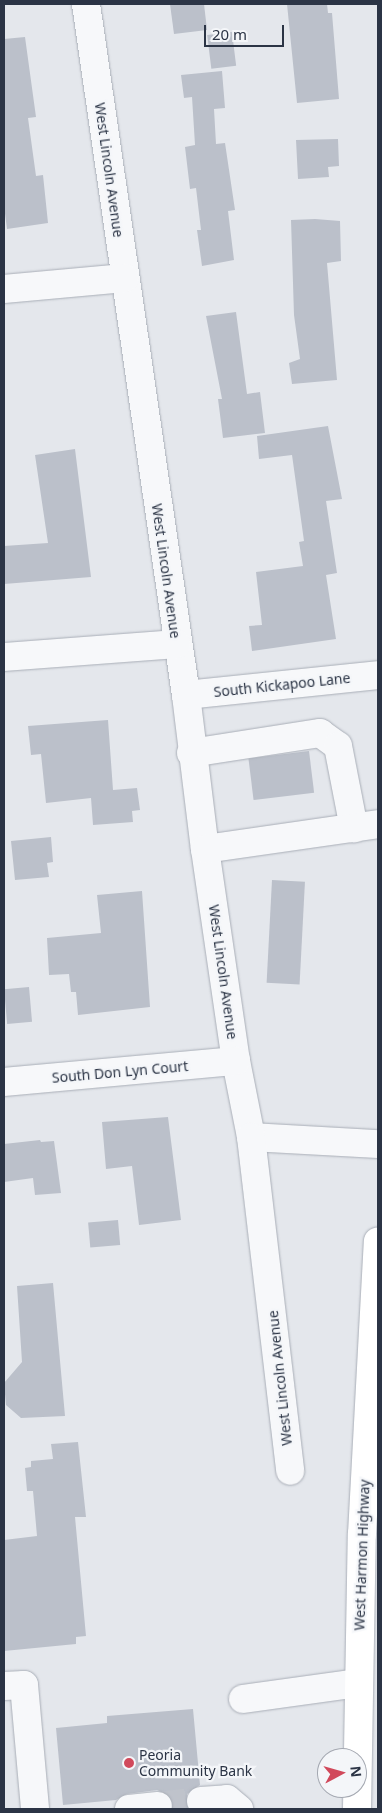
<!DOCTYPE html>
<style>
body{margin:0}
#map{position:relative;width:382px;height:1813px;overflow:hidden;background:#e4e7ec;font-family:"Noto Sans",sans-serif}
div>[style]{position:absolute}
.building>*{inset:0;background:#bbc0ca;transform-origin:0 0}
.minor-tunnel>*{height:28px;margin-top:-14px;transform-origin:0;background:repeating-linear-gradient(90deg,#bfc3cb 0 28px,transparent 0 42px)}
.roads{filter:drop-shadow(0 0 1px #a9aeb7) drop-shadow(0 0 1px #a9aeb7)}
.minor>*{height:28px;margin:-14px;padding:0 14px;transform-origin:14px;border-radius:14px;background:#f7f8fa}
.major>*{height:28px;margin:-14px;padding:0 14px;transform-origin:14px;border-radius:14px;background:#fff}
.dots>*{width:14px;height:14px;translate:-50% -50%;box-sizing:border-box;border:2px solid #f4f6f9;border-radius:50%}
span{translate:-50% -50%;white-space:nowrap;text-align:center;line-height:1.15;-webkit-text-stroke:4.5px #f4f6f9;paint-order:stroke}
.street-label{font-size:14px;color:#2b3445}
.poi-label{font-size:14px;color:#2b3445}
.left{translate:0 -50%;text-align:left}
.frame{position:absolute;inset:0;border:5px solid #2b3445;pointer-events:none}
.north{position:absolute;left:317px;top:1748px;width:50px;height:50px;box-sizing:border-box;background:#f4f6f9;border:1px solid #a4a8b1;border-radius:50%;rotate:84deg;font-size:14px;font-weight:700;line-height:20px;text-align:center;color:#2b3445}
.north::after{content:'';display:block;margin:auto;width:18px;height:22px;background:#d1495b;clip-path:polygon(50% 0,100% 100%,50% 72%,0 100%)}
.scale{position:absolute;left:204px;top:25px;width:80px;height:22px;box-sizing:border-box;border:2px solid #2b3445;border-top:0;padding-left:6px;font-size:15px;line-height:18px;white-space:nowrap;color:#2b3445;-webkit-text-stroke:4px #f4f6f9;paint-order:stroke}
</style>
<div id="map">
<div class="building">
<i style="clip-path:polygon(170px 4px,204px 4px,207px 30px,174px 34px)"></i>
<i style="clip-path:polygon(287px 4px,327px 4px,328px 13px,332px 13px,339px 99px,297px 103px)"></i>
<i style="left:232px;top:32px;width:34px;height:25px;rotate:83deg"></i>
<i style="clip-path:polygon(25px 37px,36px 117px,28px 118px,36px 176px,43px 175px,48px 223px,7px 229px,4px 206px,4px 39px)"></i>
<i style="clip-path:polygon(222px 71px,225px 108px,214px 109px,216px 144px,225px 143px,235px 210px,228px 211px,234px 260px,202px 266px,197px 230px,201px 230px,196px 188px,190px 189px,185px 147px,195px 145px,192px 97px,184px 98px,181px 75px)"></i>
<i style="clip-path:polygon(338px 139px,339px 166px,328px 167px,329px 177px,298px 179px,296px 140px)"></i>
<i style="clip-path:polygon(315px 219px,340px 221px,341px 261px,327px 263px,337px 380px,292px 384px,289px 363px,300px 359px,294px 315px,291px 220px)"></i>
<i style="clip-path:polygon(236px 312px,247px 394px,260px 392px,265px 433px,223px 438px,218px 399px,222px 399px,206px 316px)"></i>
<i style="clip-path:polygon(328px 426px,342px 499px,326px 501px,337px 573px,326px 575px,336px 639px,252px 651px,249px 626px,262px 625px,256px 572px,303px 566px,299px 542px,304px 541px,292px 455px,259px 459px,257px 436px)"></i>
<i style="clip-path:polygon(75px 449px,91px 577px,4px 584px,4px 546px,48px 543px,35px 455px)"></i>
<i style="clip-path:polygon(108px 720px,113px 790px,137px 788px,140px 810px,132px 811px,133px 822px,93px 825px,91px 798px,46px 803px,41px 754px,31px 755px,28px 726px)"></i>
<i style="left:309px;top:751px;width:42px;height:61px;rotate:83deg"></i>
<i style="clip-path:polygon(51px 837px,53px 862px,47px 863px,49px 877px,15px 880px,11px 841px)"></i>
<i style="left:272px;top:880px;width:33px;height:103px;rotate:3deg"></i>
<i style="clip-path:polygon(142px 891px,150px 1007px,78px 1015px,76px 992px,71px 992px,69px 974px,49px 975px,47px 938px,101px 933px,97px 895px)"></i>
<i style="left:29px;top:987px;width:35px;height:25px;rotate:85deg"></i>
<i style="clip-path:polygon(168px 1117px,181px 1220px,139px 1225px,132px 1166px,106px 1169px,102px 1122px)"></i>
<i style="clip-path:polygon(40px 1140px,41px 1142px,54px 1141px,61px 1193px,35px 1195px,33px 1178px,4px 1182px,4px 1144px)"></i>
<i style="left:118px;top:1220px;width:25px;height:30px;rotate:85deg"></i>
<i style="clip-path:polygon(53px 1283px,65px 1416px,21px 1418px,6px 1405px,4px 1383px,22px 1362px,17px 1286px)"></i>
<i style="clip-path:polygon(78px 1442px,86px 1517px,75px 1517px,86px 1636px,76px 1637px,76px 1644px,4px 1651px,4px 1540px,37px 1536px,33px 1491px,27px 1491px,25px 1468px,31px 1467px,31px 1461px,53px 1459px,51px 1444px)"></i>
<i style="clip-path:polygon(193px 1709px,200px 1785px,187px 1794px,188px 1809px,173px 1809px,170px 1796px,157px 1790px,127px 1794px,116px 1800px,63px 1805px,56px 1728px,107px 1723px,107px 1716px)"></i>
</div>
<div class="minor-tunnel">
<i style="left:158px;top:1806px;width:43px;rotate:-6.6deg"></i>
</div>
<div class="roads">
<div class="minor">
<i style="left:86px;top:4px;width:698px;rotate:81.77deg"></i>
<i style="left:186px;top:695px;width:155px;rotate:83deg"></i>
<i style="left:205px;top:849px;width:214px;rotate:81.7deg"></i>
<i style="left:236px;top:1061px;width:77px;rotate:78.8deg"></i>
<i style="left:251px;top:1137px;width:127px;rotate:3.2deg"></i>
<i style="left:4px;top:289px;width:121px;rotate:-5.2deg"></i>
<i style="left:4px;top:657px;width:173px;rotate:-4.3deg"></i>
<i style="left:186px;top:695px;width:193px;rotate:-5.9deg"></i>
<i style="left:191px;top:753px;width:131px;rotate:-8.8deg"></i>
<i style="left:320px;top:733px;width:22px;rotate:36deg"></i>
<i style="left:338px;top:746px;width:84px;rotate:79deg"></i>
<i style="left:205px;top:849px;width:175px;rotate:-8.2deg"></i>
<i style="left:4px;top:1082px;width:233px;rotate:-5.2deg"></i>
<i style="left:251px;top:1137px;width:336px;rotate:83.3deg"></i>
<i style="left:4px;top:1686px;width:20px;rotate:-3deg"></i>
<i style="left:24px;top:1685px;width:124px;rotate:84.9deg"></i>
<i style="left:243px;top:1699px;width:116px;rotate:-7.9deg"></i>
<i style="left:201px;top:1801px;width:26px;rotate:-4deg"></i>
<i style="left:227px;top:1799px;width:16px;rotate:40deg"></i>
<i style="left:129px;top:1809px;width:29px;rotate:-6deg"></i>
</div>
<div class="major">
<i style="left:357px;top:1809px;width:275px;rotate:-89deg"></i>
<i style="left:362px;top:1534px;width:293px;rotate:-86.9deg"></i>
</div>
</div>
<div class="dots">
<i style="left:129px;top:1763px;background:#d1495b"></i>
</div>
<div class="street-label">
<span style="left:109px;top:170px;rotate:82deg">West Lincoln Avenue</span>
<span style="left:166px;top:571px;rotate:82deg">West Lincoln Avenue</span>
<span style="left:282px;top:685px;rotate:-6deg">South Kickapoo Lane</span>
<span style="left:223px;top:972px;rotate:82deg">West Lincoln Avenue</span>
<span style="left:120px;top:1072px;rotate:-5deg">South Don Lyn Court</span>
<span style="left:280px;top:1378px;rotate:-96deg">West Lincoln Avenue</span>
<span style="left:362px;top:1555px;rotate:-88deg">West Harmon Highway</span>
</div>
<div class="poi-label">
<span class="left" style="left:139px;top:1763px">Peoria<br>Community Bank</span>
</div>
<div class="frame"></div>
<div class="north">N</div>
<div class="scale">20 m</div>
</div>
